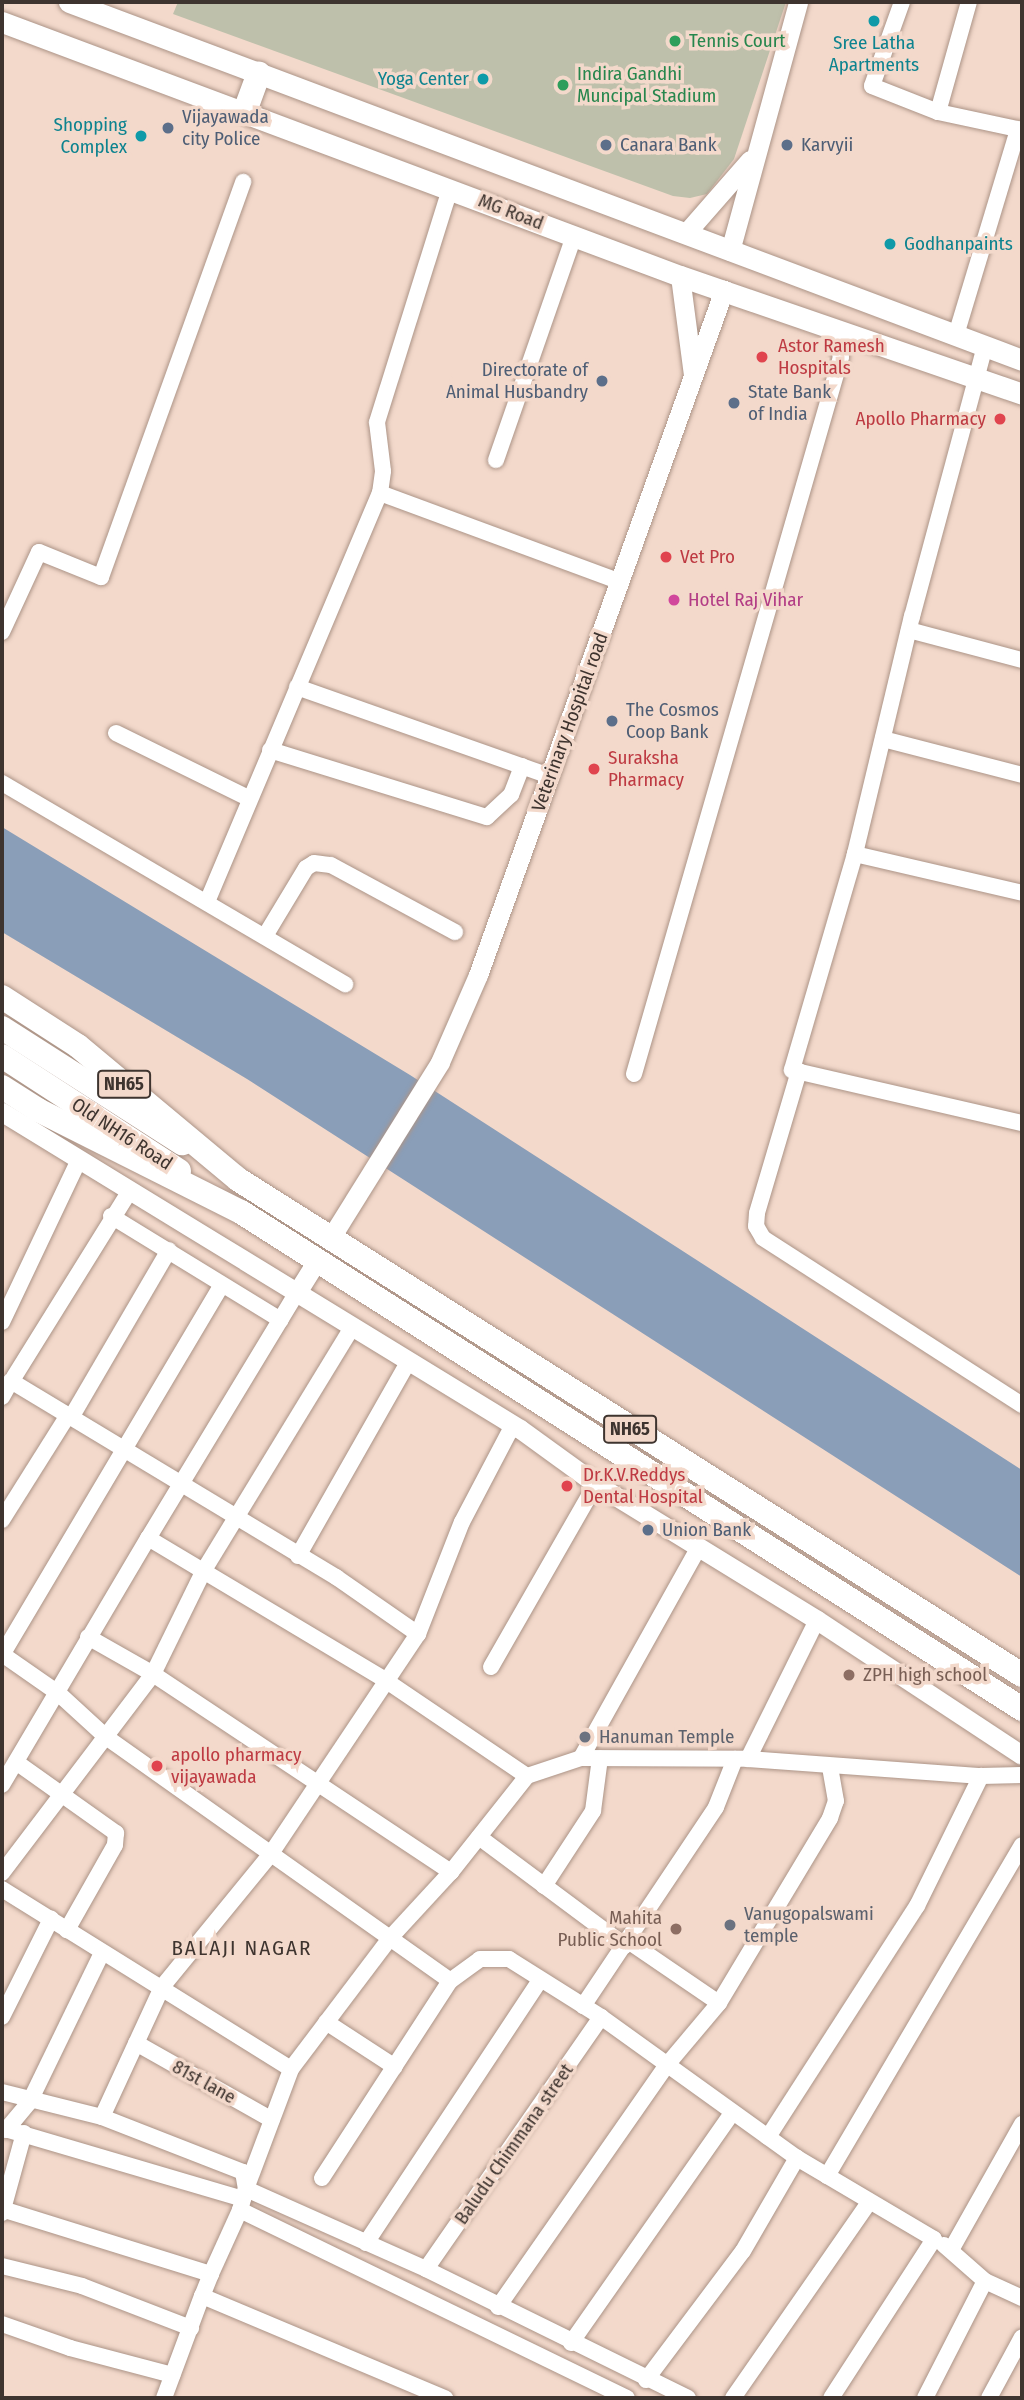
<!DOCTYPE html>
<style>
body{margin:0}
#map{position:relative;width:1024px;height:2400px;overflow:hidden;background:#f3d9cb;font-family:"Fira Sans Condensed",sans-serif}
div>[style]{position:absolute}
.green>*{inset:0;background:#bec0ab}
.water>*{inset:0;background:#8a9eb8}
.roads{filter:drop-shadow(0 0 2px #ac9487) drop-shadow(0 0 2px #ac9487)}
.minor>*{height:16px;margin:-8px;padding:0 8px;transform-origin:8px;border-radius:8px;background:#fff}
.tertiary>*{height:19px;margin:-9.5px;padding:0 9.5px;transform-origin:9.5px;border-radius:9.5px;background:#fff}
.secondary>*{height:21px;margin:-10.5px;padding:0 10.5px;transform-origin:10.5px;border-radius:10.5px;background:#fff}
.primary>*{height:24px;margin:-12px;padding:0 12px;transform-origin:12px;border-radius:12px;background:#fff}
.trunk>*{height:24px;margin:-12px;padding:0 12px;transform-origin:12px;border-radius:12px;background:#fff}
.dots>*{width:19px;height:19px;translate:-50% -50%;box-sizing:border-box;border:4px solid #f3d9cb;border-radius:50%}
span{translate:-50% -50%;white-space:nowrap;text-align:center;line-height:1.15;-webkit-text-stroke:7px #f3d9cb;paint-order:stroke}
.shield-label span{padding:2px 5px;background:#f3d9cb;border:2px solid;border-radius:5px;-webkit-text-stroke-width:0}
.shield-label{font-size:18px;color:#3e342f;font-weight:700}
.leisure-label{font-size:19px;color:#27864d}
.left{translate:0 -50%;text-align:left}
.culture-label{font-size:19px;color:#0d838f}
.right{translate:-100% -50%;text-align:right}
.service-label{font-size:19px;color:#4e5e75}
.street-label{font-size:19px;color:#3e342f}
.health-label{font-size:19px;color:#be3a42}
.hotel-label{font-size:19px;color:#b23c85}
.education-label{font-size:19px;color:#785e54}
.worship-label{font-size:19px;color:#5b616d}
.neighbourhood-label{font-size:21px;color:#3e342f;letter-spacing:2px}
.frame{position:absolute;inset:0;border:4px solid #3e342f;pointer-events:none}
</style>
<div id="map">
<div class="green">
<i style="clip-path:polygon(178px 2px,786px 2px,734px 159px,707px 194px,690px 198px,673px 196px,173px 14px)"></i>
</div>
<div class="water">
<i style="clip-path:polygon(2px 827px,410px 1075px,1022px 1470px,1022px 1577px,247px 1079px,2px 932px)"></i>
</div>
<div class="roads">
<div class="minor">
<i style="left:902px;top:2px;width:89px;rotate:109.7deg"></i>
<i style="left:872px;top:86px;width:71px;rotate:21.5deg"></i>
<i style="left:938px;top:112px;width:86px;rotate:12.1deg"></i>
<i style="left:938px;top:112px;width:114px;rotate:-74.3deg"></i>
<i style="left:956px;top:335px;width:215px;rotate:-73.2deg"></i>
<i style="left:985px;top:346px;width:280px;rotate:105.1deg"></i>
<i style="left:912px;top:616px;width:245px;rotate:103.5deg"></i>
<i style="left:855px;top:854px;width:225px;rotate:106.3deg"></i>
<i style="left:792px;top:1070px;width:236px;rotate:13deg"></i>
<i style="left:496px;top:460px;width:237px;rotate:-70.8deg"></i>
<i style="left:380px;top:493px;width:256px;rotate:20.3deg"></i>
<i style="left:909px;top:630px;width:117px;rotate:14.9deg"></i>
<i style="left:2px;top:632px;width:88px;rotate:-65.2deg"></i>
<i style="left:39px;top:552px;width:67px;rotate:22deg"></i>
<i style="left:101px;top:577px;width:420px;rotate:-70.2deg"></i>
<i style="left:297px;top:687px;width:268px;rotate:19.4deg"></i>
<i style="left:116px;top:733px;width:149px;rotate:26.2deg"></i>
<i style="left:883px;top:739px;width:144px;rotate:14.5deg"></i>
<i style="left:270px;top:750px;width:227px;rotate:17.2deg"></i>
<i style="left:487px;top:817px;width:33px;rotate:-43deg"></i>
<i style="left:511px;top:795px;width:31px;rotate:-69deg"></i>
<i style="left:2px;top:783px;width:398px;rotate:30.4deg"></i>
<i style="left:855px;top:854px;width:171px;rotate:13.1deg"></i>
<i style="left:207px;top:902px;width:444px;rotate:-67.1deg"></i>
<i style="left:380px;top:493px;width:22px;rotate:-82deg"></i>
<i style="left:383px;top:471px;width:49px;rotate:-97deg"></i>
<i style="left:377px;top:422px;width:244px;rotate:-72.6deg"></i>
<i style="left:265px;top:936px;width:79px;rotate:-58.9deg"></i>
<i style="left:306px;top:868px;width:9px;rotate:-32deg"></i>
<i style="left:314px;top:863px;width:17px;rotate:7deg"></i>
<i style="left:331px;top:865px;width:141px;rotate:28.4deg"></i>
<i style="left:799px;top:1071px;width:148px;rotate:106.5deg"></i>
<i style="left:757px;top:1213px;width:13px;rotate:94deg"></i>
<i style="left:756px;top:1226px;width:14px;rotate:60deg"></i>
<i style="left:763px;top:1238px;width:308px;rotate:32.8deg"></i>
<i style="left:634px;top:1074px;width:746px;rotate:-73.9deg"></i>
<i style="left:841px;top:357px;width:28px;rotate:-105deg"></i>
<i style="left:111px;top:1216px;width:199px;rotate:31.5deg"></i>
<i style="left:296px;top:1294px;width:285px;rotate:121.2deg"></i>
<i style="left:148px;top:1538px;width:276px;rotate:30.9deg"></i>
<i style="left:385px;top:1680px;width:171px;rotate:34.1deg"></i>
<i style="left:2px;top:1322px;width:179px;rotate:-64.6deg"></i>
<i style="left:14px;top:1377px;width:219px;rotate:-58.1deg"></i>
<i style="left:2px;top:1397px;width:18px;rotate:-61deg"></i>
<i style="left:11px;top:1381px;width:380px;rotate:31.1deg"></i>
<i style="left:336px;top:1577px;width:100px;rotate:34.8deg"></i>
<i style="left:72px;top:1416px;width:192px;rotate:-59.7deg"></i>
<i style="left:2px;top:1520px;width:124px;rotate:-57.8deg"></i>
<i style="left:298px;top:1556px;width:223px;rotate:-60.4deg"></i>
<i style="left:88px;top:1637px;width:75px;rotate:29.6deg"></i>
<i style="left:153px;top:1674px;width:358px;rotate:33.6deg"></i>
<i style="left:2px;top:1654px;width:68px;rotate:34.9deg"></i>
<i style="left:58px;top:1693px;width:65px;rotate:42.5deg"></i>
<i style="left:106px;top:1737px;width:422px;rotate:35.3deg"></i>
<i style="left:450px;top:1981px;width:37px;rotate:-36deg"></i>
<i style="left:480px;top:1959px;width:29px"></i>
<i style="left:509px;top:1959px;width:109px;rotate:32.2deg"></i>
<i style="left:601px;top:2017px;width:241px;rotate:35.7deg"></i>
<i style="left:797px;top:2158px;width:159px;rotate:30.6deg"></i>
<i style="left:934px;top:2239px;width:189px;rotate:122.9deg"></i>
<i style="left:2px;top:1655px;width:429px;rotate:-59.3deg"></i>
<i style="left:491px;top:1667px;width:211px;rotate:-60.2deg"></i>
<i style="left:581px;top:1758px;width:242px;rotate:-60.8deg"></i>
<i style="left:748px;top:1759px;width:155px;rotate:-63.6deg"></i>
<i style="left:16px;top:1762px;width:123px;rotate:35.4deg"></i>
<i style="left:116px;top:1833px;width:12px;rotate:95deg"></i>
<i style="left:115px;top:1845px;width:98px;rotate:119.5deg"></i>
<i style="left:2px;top:1785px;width:287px;rotate:-59.4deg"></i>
<i style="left:479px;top:1837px;width:182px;rotate:36.7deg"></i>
<i style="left:2px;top:1873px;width:250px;rotate:-52.8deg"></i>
<i style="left:153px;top:1674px;width:116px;rotate:-63.9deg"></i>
<i style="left:204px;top:1570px;width:284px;rotate:-58.6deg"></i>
<i style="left:544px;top:1886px;width:90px;rotate:-56.8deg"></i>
<i style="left:593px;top:1811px;width:53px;rotate:-82.5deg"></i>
<i style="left:2px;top:1889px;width:340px;rotate:31.9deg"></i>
<i style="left:628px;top:1941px;width:110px;rotate:34.3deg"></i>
<i style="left:583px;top:2006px;width:239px;rotate:-56.2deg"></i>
<i style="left:716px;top:1807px;width:52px;rotate:-68.4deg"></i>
<i style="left:2px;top:2017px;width:110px;rotate:-63.4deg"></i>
<i style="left:326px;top:2022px;width:82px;rotate:33.1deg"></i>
<i style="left:136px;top:2043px;width:156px;rotate:29.5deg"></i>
<i style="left:2px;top:2092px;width:103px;rotate:14deg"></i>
<i style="left:102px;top:2117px;width:151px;rotate:21.3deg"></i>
<i style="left:243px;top:2172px;width:17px;rotate:80deg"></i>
<i style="left:246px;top:2189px;width:22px;rotate:106deg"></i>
<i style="left:240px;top:2210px;width:70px;rotate:114.4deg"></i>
<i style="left:102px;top:2117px;width:143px;rotate:-65.2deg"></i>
<i style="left:162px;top:1987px;width:171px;rotate:-50.7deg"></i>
<i style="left:270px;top:1855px;width:266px;rotate:-56.2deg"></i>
<i style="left:418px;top:1634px;width:120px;rotate:-68.6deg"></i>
<i style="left:462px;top:1522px;width:110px;rotate:-62.3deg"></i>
<i style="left:2px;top:2128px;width:251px;rotate:16.4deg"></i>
<i style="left:6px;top:2130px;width:38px;rotate:-50deg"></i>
<i style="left:30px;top:2101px;width:165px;rotate:-64.1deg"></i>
<i style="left:768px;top:2137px;width:275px;rotate:-57.2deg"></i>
<i style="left:917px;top:1906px;width:145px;rotate:-63.8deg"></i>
<i style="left:827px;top:2176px;width:384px;rotate:-59.5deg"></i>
<i style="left:322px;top:2178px;width:235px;rotate:-57deg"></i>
<i style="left:2px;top:2209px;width:219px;rotate:17.3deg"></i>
<i style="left:211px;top:2274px;width:24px;rotate:112deg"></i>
<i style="left:202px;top:2296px;width:264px;rotate:22.8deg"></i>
<i style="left:240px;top:2210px;width:430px;rotate:25.9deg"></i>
<i style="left:2px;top:2213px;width:83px;rotate:-74.6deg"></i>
<i style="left:366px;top:2243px;width:315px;rotate:-56.5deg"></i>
<i style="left:944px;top:2245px;width:55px;rotate:41.3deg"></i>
<i style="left:985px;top:2281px;width:41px;rotate:24.7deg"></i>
<i style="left:951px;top:2250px;width:145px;rotate:-60.6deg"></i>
<i style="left:2px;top:2266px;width:82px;rotate:14deg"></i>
<i style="left:82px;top:2286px;width:117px;rotate:21.1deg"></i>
<i style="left:426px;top:2269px;width:307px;rotate:-55.2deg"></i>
<i style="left:498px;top:2307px;width:294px;rotate:-55.1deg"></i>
<i style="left:666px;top:2066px;width:82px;rotate:-49.9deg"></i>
<i style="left:719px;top:2003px;width:216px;rotate:-59deg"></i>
<i style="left:830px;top:1818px;width:18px;rotate:-71deg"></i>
<i style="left:836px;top:1801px;width:35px;rotate:-100deg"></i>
<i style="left:2px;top:2324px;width:72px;rotate:19.4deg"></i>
<i style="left:70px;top:2348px;width:106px;rotate:14.8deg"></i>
<i style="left:571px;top:2343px;width:281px;rotate:-55deg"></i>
<i style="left:646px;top:2380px;width:161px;rotate:-53.1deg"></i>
<i style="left:743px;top:2251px;width:108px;rotate:-59.9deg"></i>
<i style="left:164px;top:2398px;width:109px;rotate:-69.6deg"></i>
<i style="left:688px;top:2398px;width:292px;rotate:-153.8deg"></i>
<i style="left:426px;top:2269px;width:197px;rotate:-156deg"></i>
<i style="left:246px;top:2189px;width:128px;rotate:-69.4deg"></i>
<i style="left:291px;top:2069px;width:166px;rotate:-52.9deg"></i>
<i style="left:391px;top:1937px;width:88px;rotate:-47.3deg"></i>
<i style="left:451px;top:1872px;width:122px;rotate:-51.6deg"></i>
<i style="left:527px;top:1776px;width:57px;rotate:-18.4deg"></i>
<i style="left:581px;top:1758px;width:167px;rotate:0.3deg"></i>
<i style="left:748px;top:1759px;width:234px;rotate:4.2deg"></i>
<i style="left:981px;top:1776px;width:41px;rotate:-1.4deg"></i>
<i style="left:733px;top:2398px;width:239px;rotate:-55.2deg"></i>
<i style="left:925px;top:2398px;width:131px;rotate:-62.9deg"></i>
<i style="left:989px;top:2398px;width:69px;rotate:-61.6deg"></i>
</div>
<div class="tertiary">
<i style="left:686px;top:233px;width:97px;rotate:-48.8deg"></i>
<i style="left:730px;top:251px;width:258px;rotate:-74.7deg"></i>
<i style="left:680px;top:276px;width:100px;rotate:82.5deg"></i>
<i style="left:2px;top:1112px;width:607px;rotate:31.47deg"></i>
<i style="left:520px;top:1429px;width:94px;rotate:35.9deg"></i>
<i style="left:596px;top:1484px;width:259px;rotate:31.6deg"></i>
<i style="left:817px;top:1620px;width:245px;rotate:33.4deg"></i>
<i style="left:330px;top:1239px;width:208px;rotate:-58.1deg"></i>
<i style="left:440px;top:1062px;width:95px;rotate:-66.4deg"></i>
<i style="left:478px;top:975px;width:728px;rotate:-70.25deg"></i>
<i style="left:296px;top:1294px;width:38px;rotate:-58deg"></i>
</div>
<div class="secondary">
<i style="left:69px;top:2px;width:1018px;rotate:20.59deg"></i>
<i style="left:2px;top:22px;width:724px;rotate:20.54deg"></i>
<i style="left:680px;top:276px;width:362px;rotate:19deg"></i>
</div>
<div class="primary">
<i style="left:245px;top:111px;width:40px;rotate:-69.8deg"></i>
<i style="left:2px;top:1028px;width:214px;rotate:32.6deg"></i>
<i style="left:2px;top:1056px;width:211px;rotate:33deg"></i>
</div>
<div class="trunk">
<i style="left:2px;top:997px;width:90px;rotate:32.8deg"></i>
<i style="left:78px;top:1046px;width:209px;rotate:39.8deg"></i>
<i style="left:239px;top:1180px;width:926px;rotate:32.3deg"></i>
<i style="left:2px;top:1087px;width:43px;rotate:32.6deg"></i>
<i style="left:38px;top:1110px;width:227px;rotate:26.7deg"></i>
<i style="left:241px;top:1212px;width:926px;rotate:32.47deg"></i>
</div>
</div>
<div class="dots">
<i style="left:874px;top:21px;background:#0f9aa8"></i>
<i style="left:675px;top:41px;background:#2e9e5b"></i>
<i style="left:483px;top:79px;background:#0f9aa8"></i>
<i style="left:563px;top:85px;background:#2e9e5b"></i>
<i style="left:168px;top:128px;background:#5c6f8a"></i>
<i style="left:141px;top:136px;background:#0f9aa8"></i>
<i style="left:606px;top:145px;background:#5c6f8a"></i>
<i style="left:787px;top:145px;background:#5c6f8a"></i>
<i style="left:890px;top:244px;background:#0f9aa8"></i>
<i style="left:762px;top:357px;background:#e0444e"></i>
<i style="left:602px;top:381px;background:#5c6f8a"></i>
<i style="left:734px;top:403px;background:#5c6f8a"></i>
<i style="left:1000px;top:419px;background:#e0444e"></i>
<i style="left:666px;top:557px;background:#e0444e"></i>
<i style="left:674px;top:600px;background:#d1479c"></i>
<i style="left:612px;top:721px;background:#5c6f8a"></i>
<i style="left:594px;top:769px;background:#e0444e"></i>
<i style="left:567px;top:1486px;background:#e0444e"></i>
<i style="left:648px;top:1530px;background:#5c6f8a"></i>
<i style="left:849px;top:1675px;background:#8d6e63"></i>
<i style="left:585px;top:1737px;background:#6b7280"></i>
<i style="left:157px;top:1766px;background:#e0444e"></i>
<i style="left:730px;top:1925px;background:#6b7280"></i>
<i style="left:676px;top:1929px;background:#8d6e63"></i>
</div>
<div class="shield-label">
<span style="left:124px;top:1084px">NH65</span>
<span style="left:630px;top:1429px">NH65</span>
</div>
<div class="leisure-label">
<span class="left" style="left:689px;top:41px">Tennis Court</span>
<span class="left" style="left:577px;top:85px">Indira Gandhi<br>Muncipal Stadium</span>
</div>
<div class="culture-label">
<span style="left:874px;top:54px">Sree Latha<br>Apartments</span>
<span class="right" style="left:469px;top:79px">Yoga Center</span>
<span class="right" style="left:127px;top:136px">Shopping<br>Complex</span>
<span class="left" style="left:904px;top:244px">Godhanpaints</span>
</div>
<div class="service-label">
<span class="left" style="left:182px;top:128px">Vijayawada<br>city Police</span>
<span class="left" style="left:620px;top:145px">Canara Bank</span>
<span class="left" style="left:801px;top:145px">Karvyii</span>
<span class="right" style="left:588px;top:381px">Directorate of<br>Animal Husbandry</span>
<span class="left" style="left:748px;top:403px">State Bank<br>of India</span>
<span class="left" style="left:626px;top:721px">The Cosmos<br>Coop Bank</span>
<span class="left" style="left:662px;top:1530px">Union Bank</span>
</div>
<div class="street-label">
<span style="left:511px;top:212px;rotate:21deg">MG Road</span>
<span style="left:570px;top:722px;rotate:-70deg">Veterinary Hospital road</span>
<span style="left:122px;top:1134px;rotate:33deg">Old NH16 Road</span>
<span style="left:204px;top:2082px;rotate:29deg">81st lane</span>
<span style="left:514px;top:2144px;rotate:-55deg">Baludu Chimmana street</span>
</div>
<div class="health-label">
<span class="left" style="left:778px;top:357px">Astor Ramesh<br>Hospitals</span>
<span class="right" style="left:986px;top:419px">Apollo Pharmacy</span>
<span class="left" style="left:680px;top:557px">Vet Pro</span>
<span class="left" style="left:608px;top:769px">Suraksha<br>Pharmacy</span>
<span class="left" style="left:583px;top:1486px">Dr.K.V.Reddys<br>Dental Hospital</span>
<span class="left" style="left:171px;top:1766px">apollo pharmacy<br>vijayawada</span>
</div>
<div class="hotel-label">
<span class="left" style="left:688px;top:600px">Hotel Raj Vihar</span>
</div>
<div class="education-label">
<span class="left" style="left:863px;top:1675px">ZPH high school</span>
<span class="right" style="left:662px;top:1929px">Mahita<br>Public School</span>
</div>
<div class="worship-label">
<span class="left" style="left:599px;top:1737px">Hanuman Temple</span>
<span class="left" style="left:744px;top:1925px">Vanugopalswami<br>temple</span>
</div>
<div class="neighbourhood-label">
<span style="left:242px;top:1948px">BALAJI NAGAR</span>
</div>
<div class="frame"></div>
</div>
